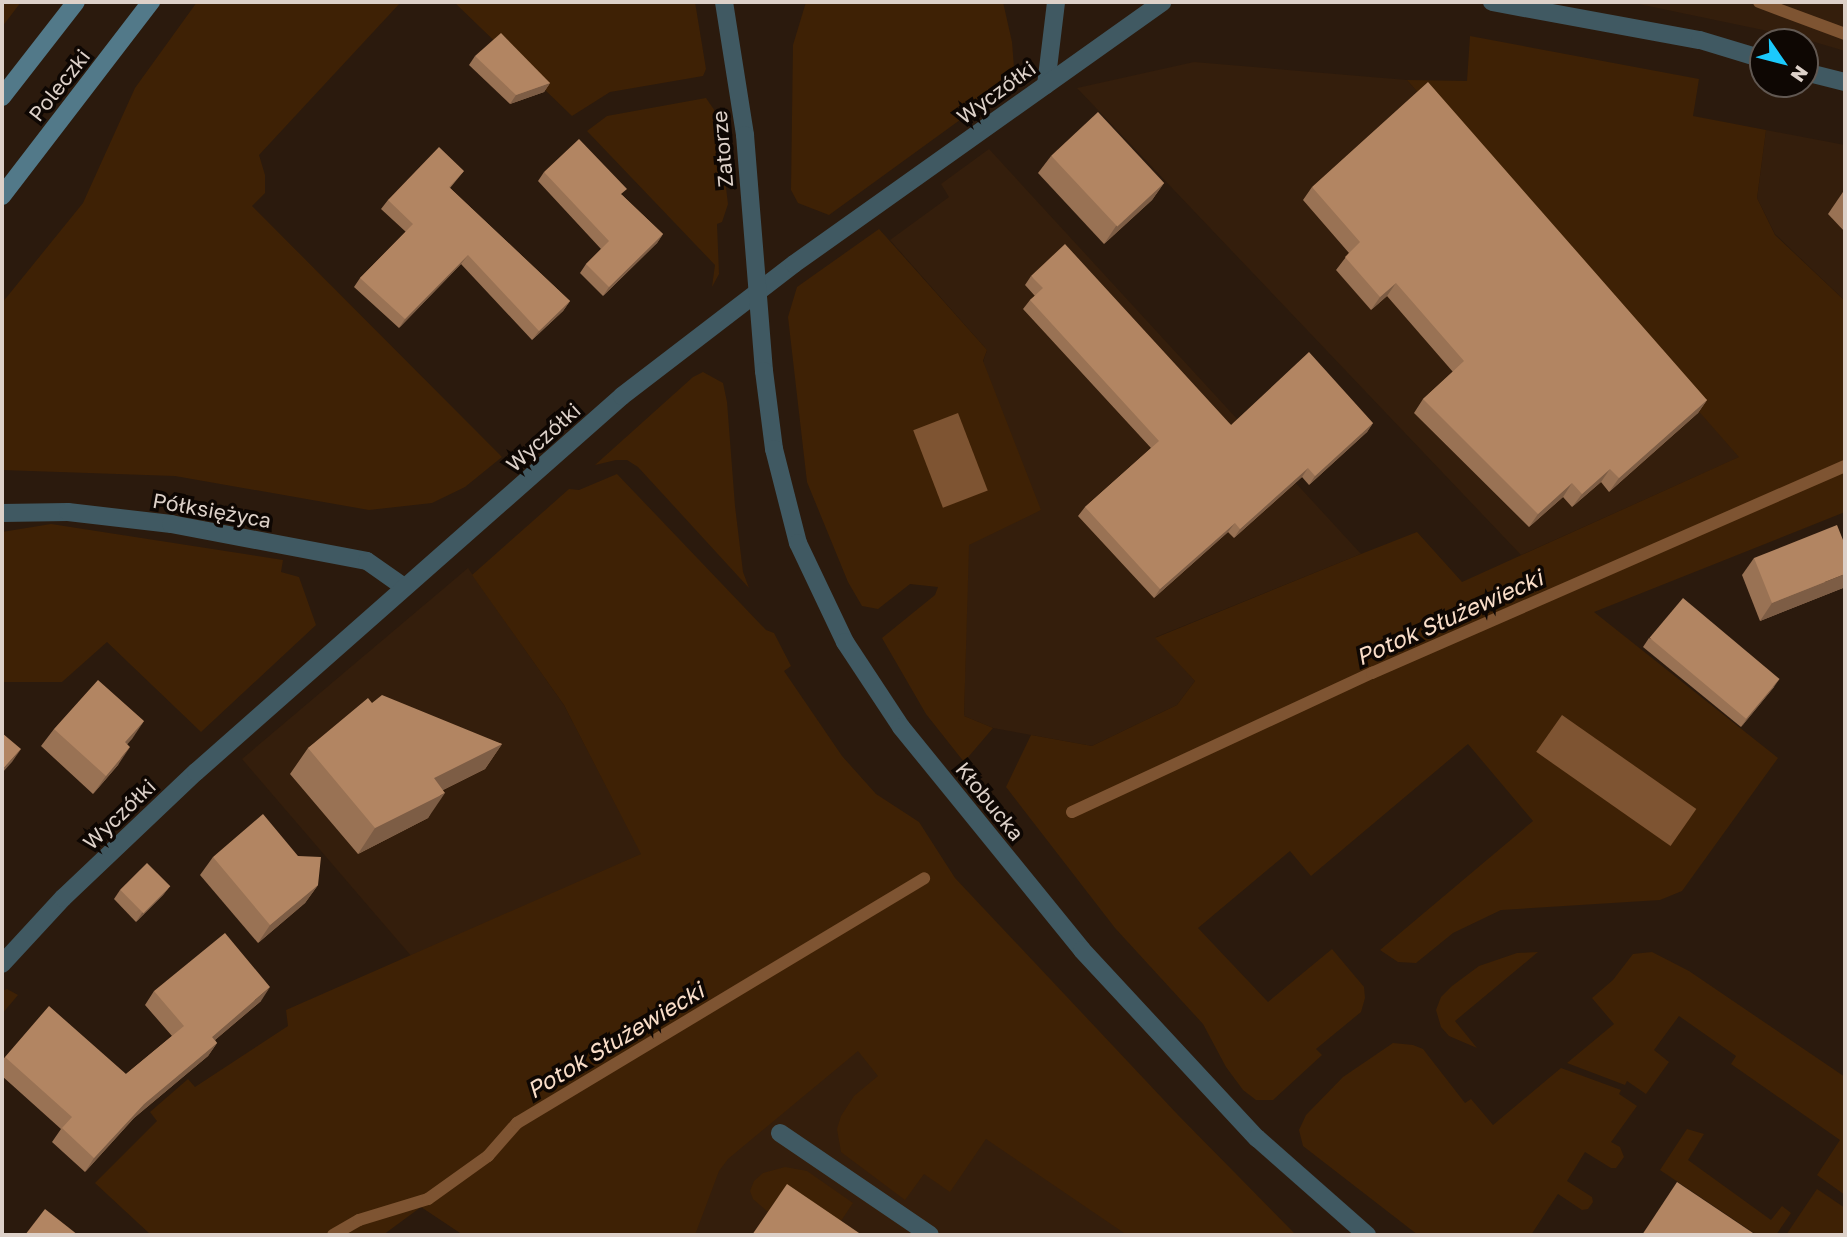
<!DOCTYPE html>
<meta charset="utf-8">
<style>
body{margin:0}
#map{position:relative;width:1847px;height:1237px;overflow:hidden;background:#2b1a0d;font-family:"Golos Text",sans-serif}
div>[style]{position:absolute}
.built>*{inset:0;background:#341e0c}
.green>*{inset:0;background:#3e2105}
.water>*{inset:0;background:#7e5432;transform-origin:0 0}
.stream>*{height:12px;margin:-6px;padding:0 6px;transform-origin:6px;border-radius:6px;background:#7e5432}
.service>*{height:18px;margin:-9px;padding:0 9px;transform-origin:9px;border-radius:9px;background:#405962}
.minor>*{height:18px;margin:-9px;padding:0 9px;transform-origin:9px;border-radius:9px;background:#405962}
.tertiary>*{height:18px;margin:-9px;padding:0 9px;transform-origin:9px;border-radius:9px;background:#405962}
.secondary>*{height:18px;margin:-9px;padding:0 9px;transform-origin:9px;border-radius:9px;background:#527989}
.wall>*{inset:0;background:#997254}
.shaded-wall>*{inset:0;background:#7d5d45}
.building>*{inset:0;background:#b28562;transform-origin:0 0}
span{translate:-50% -50%;white-space:nowrap;text-align:center;line-height:1.15;-webkit-text-stroke:7px #0e0703;paint-order:stroke}
.street-label{font-size:21px;color:#ddd1c9}
.water-label{font-size:23px;color:#f9ddc8;font-style:italic}
.frame{position:absolute;inset:0;border:4px solid #ddd1c9;pointer-events:none}
.north{position:absolute;left:1749px;top:28px;width:70px;height:70px;box-sizing:border-box;background:#0e0703;border:2px solid #615852;border-radius:50%;rotate:125deg;font-size:19px;font-weight:700;line-height:28px;text-align:center;color:#ddd1c9}
.north::after{content:'';display:block;margin:auto;width:24px;height:32px;background:#1bc9fc;clip-path:polygon(50% 0,100% 100%,50% 72%,0 100%)}
</style>
<div id="map">
<div class="built">
<i style="clip-path:polygon(1629px 2px,1845px 2px,1845px 51px,1801px 38px)"></i>
<i style="clip-path:polygon(1194px 62px,1407px 80px,1740px 457px,1521px 555px,1077px 88px)"></i>
<i style="clip-path:polygon(1766px 130px,1845px 145px,1845px 301px,1775px 234px,1757px 198px)"></i>
<i style="clip-path:polygon(989px 149px,1361px 554px,1156px 637px,1195px 681px,1177px 705px,1092px 746px,993px 728px,964px 716px,967px 587px,910px 584px,987px 350px,890px 240px,949px 197px,941px 184px)"></i>
<i style="clip-path:polygon(468px 568px,564px 705px,642px 854px,412px 957px,242px 759px)"></i>
<i style="clip-path:polygon(801px 976px,1182px 1235px,463px 1235px)"></i>
</div>
<div class="green">
<i style="clip-path:polygon(2px 2px,21px 2px,2px 27px)"></i>
<i style="clip-path:polygon(197px 2px,401px 2px,259px 155px,265px 175px,265px 193px,252px 206px,502px 457px,465px 487px,432px 503px,369px 510px,175px 476px,2px 470px,2px 303px,83px 203px,135px 88px)"></i>
<i style="clip-path:polygon(454px 2px,695px 2px,706px 69px,703px 76px,610px 92px,572px 116px)"></i>
<i style="clip-path:polygon(806px 2px,1003px 2px,1012px 42px,1015px 80px,829px 215px,798px 203px,791px 190px,793px 45px)"></i>
<i style="clip-path:polygon(1470px 36px,1699px 79px,1693px 116px,1766px 130px,1757px 198px,1775px 235px,1845px 301px,1845px 512px,1594px 612px,1778px 758px,1682px 891px,1660px 900px,1501px 910px,1453px 933px,1416px 963px,1398px 962px,1380px 950px,1533px 821px,1468px 744px,1311px 876px,1290px 851px,1198px 928px,1268px 1002px,1332px 949px,1364px 987px,1365px 998px,1361px 1012px,1316px 1049px,1322px 1055px,1273px 1100px,1256px 1100px,1243px 1090px,1226px 1067px,1203px 1024px,1115px 928px,1006px 787px,1031px 735px,1092px 746px,1177px 705px,1195px 681px,1155px 638px,1361px 554px,1417px 532px,1462px 582px,1739px 457px,1407px 80px,1467px 81px)"></i>
<i style="clip-path:polygon(706px 98px,717px 114px,728px 204px,722px 222px,717px 224px,719px 274px,712px 287px,715px 265px,587px 131px,607px 116px)"></i>
<i style="clip-path:polygon(879px 229px,987px 350px,983px 361px,1041px 510px,969px 545px,964px 716px,993px 728px,964px 762px,926px 714px,882px 638px,935px 595px,938px 587px,910px 584px,878px 609px,862px 606px,848px 582px,807px 482px,788px 317px,797px 287px)"></i>
<i style="clip-path:polygon(703px 372px,723px 383px,727px 402px,735px 506px,743px 572px,749px 588px,638px 467px,627px 460px,616px 460px,595px 465px,693px 377px)"></i>
<i style="clip-path:polygon(617px 474px,766px 630px,774px 633px,791px 666px,784px 671px,842px 756px,876px 794px,919px 822px,955px 878px,1179px 1116px,1296px 1235px,1127px 1235px,986px 1139px,950px 1192px,924px 1174px,905px 1200px,841px 1152px,837px 1129px,841px 1116px,854px 1096px,878px 1076px,858px 1051px,728px 1159px,719px 1171px,695px 1235px,463px 1235px,421px 1207px,383px 1235px,151px 1235px,95px 1183px,157px 1121px,150px 1112px,188px 1079px,195px 1087px,288px 1026px,286px 1010px,641px 854px,564px 705px,472px 575px,569px 489px,579px 490px)"></i>
<i style="clip-path:polygon(51px 524px,283px 560px,281px 572px,299px 577px,316px 625px,201px 732px,107px 642px,62px 682px,2px 682px,2px 532px)"></i>
<i style="clip-path:polygon(1538px 952px,1455px 1021px,1477px 1048px,1449px 1036px,1441px 1027px,1436px 1010px,1441px 997px,1452px 986px,1479px 966px,1517px 953px)"></i>
<i style="clip-path:polygon(1652px 952px,1689px 971px,1845px 1077px,1845px 1195px,1817px 1175px,1840px 1140px,1731px 1064px,1736px 1056px,1679px 1016px,1654px 1050px,1669px 1062px,1646px 1094px,1627px 1081px,1625px 1085px,1567px 1063px,1614px 1024px,1592px 998px,1613px 980px,1633px 954px)"></i>
<i style="clip-path:polygon(7px 989px,18px 995px,2px 1014px,2px 991px)"></i>
<i style="clip-path:polygon(1393px 1043px,1413px 1045px,1423px 1049px,1465px 1103px,1471px 1099px,1493px 1125px,1561px 1068px,1621px 1090px,1619px 1094px,1637px 1106px,1611px 1142px,1620px 1147px,1624px 1157px,1616px 1168px,1611px 1168px,1585px 1152px,1567px 1181px,1592px 1197px,1593px 1202px,1588px 1209px,1582px 1210px,1558px 1194px,1531px 1235px,1418px 1235px,1303px 1146px,1299px 1130px,1306px 1115px,1343px 1077px)"></i>
<i style="clip-path:polygon(1687px 1129px,1704px 1134px,1688px 1160px,1771px 1220px,1782px 1206px,1791px 1213px,1776px 1235px,1757px 1235px,1660px 1170px)"></i>
<i style="clip-path:polygon(785px 1167px,807px 1171px,853px 1203px,835px 1230px,774px 1202px,768px 1212px,753px 1199px,750px 1191px,754px 1181px,763px 1173px)"></i>
<i style="clip-path:polygon(1817px 1189px,1845px 1208px,1845px 1235px,1786px 1235px)"></i>
</div>
<div class="water">
<i style="left:958px;top:413px;width:83px;height:48px;rotate:69deg"></i>
<i style="left:1562px;top:715px;width:164px;height:45px;rotate:35deg"></i>
</div>
<div class="stream">
<i style="left:1759px;top:2px;width:92px;rotate:20.4deg"></i>
<i style="left:1072px;top:812px;width:331px;rotate:-24.9deg"></i>
<i style="left:1372px;top:673px;width:516px;rotate:-23.64deg"></i>
<i style="left:333px;top:1235px;width:30px;rotate:-30deg"></i>
<i style="left:359px;top:1220px;width:72px;rotate:-16.9deg"></i>
<i style="left:428px;top:1199px;width:74px;rotate:-35.6deg"></i>
<i style="left:488px;top:1156px;width:44px;rotate:-48.7deg"></i>
<i style="left:517px;top:1123px;width:475px;rotate:-31deg"></i>
</div>
<div class="service">
<i style="left:1046px;top:85px;width:84px;rotate:-83.1deg"></i>
<i style="left:780px;top:1133px;width:181px;rotate:34.2deg"></i>
</div>
<div class="minor">
<i style="left:1492px;top:2px;width:211px;rotate:10.4deg"></i>
<i style="left:1700px;top:40px;width:66px;rotate:16.8deg"></i>
<i style="left:1805px;top:72px;width:41px;rotate:14deg"></i>
<i style="left:2px;top:513px;width:66px;rotate:-0.9deg"></i>
<i style="left:68px;top:512px;width:104px;rotate:6.6deg"></i>
<i style="left:171px;top:524px;width:199px;rotate:10.7deg"></i>
<i style="left:367px;top:561px;width:45px;rotate:35.1deg"></i>
<i style="left:2px;top:964px;width:90px;rotate:-47.3deg"></i>
<i style="left:63px;top:898px;width:183px;rotate:-43.5deg"></i>
<i style="left:196px;top:772px;width:568px;rotate:-41.43deg"></i>
<i style="left:622px;top:396px;width:217px;rotate:-37.5deg"></i>
<i style="left:794px;top:264px;width:452px;rotate:-35.4deg"></i>
</div>
<div class="tertiary">
<i style="left:724px;top:2px;width:135px;rotate:81deg"></i>
<i style="left:745px;top:135px;width:237px;rotate:85.4deg"></i>
<i style="left:764px;top:371px;width:79px;rotate:82.7deg"></i>
<i style="left:774px;top:449px;width:97px;rotate:75.7deg"></i>
<i style="left:798px;top:543px;width:110px;rotate:64.6deg"></i>
<i style="left:845px;top:642px;width:102px;rotate:56.6deg"></i>
<i style="left:901px;top:727px;width:287px;rotate:50.9deg"></i>
<i style="left:1082px;top:950px;width:257px;rotate:47.1deg"></i>
<i style="left:1257px;top:1138px;width:147px;rotate:41.4deg"></i>
</div>
<div class="secondary">
<i style="left:2px;top:97px;width:120px;rotate:-52.1deg"></i>
<i style="left:2px;top:196px;width:245px;rotate:-52.5deg"></i>
</div>
<div class="wall">
<i style="clip-path:polygon(475px 56px,550px 83px,544px 92px,510px 104px,469px 65px)"></i>
<i style="clip-path:polygon(1051px 156px,1164px 183px,1152px 200px,1104px 244px,1038px 173px)"></i>
<i style="clip-path:polygon(464px 171px,450px 188px,570px 301px,563px 311px,532px 340px,461px 264px,399px 328px,354px 287px,360px 278px,406px 232px,381px 209px,388px 200px)"></i>
<i style="clip-path:polygon(544px 172px,622px 195px,663px 234px,657px 243px,603px 296px,580px 273px,586px 264px,601px 249px,538px 181px)"></i>
<i style="clip-path:polygon(1312px 187px,1707px 400px,1698px 413px,1609px 492px,1601px 482px,1572px 507px,1563px 497px,1529px 527px,1414px 413px,1423px 399px,1453px 372px,1387px 296px,1371px 310px,1336px 270px,1349px 253px,1303px 200px)"></i>
<i style="clip-path:polygon(1845px 189px,1845px 232px,1828px 214px)"></i>
<i style="clip-path:polygon(1031px 276px,1231px 425px,1373px 423px,1367px 432px,1309px 485px,1302px 477px,1234px 538px,1228px 532px,1154px 598px,1078px 516px,1085px 507px,1151px 448px,1023px 309px,1030px 300px,1035px 296px,1025px 285px)"></i>
<i style="clip-path:polygon(1754px 558px,1843px 588px,1760px 621px,1742px 575px)"></i>
<i style="clip-path:polygon(1649px 638px,1774px 687px,1741px 727px,1643px 647px)"></i>
<i style="clip-path:polygon(372px 703px,502px 744px,485px 769px,443px 790px,428px 818px,358px 854px,290px 774px,308px 748px)"></i>
<i style="clip-path:polygon(144px 721px,127px 744px,118px 765px,93px 794px,41px 746px,54px 729px)"></i>
<i style="clip-path:polygon(213px 857px,318px 885px,305px 903px,258px 943px,200px 875px)"></i>
<i style="clip-path:polygon(170px 886px,163px 895px,136px 922px,114px 899px,120px 890px)"></i>
<i style="clip-path:polygon(154px 991px,261px 1001px,215px 1040px,217px 1043px,208px 1056px,134px 1118px,85px 1172px,52px 1142px,61px 1129px,2px 1076px,2px 1061px,5px 1057px,126px 1074px,172px 1036px,145px 1005px)"></i>
</div>
<div class="shaded-wall">
<i style="clip-path:polygon(550px 83px,544px 92px,510px 104px,516px 95px)"></i>
<i style="clip-path:polygon(1164px 183px,1152px 200px,1104px 244px,1116px 226px)"></i>
<i style="clip-path:polygon(663px 234px,657px 243px,603px 296px,609px 287px)"></i>
<i style="clip-path:polygon(468px 255px,461px 264px,399px 328px,405px 319px)"></i>
<i style="clip-path:polygon(1396px 283px,1387px 296px,1371px 310px,1380px 297px)"></i>
<i style="clip-path:polygon(570px 301px,563px 311px,532px 340px,539px 331px)"></i>
<i style="clip-path:polygon(1707px 400px,1698px 413px,1609px 492px,1619px 478px)"></i>
<i style="clip-path:polygon(1373px 423px,1367px 432px,1309px 485px,1315px 476px)"></i>
<i style="clip-path:polygon(1308px 468px,1302px 477px,1234px 538px,1240px 529px)"></i>
<i style="clip-path:polygon(1610px 469px,1601px 482px,1572px 507px,1582px 494px)"></i>
<i style="clip-path:polygon(1572px 483px,1563px 497px,1529px 527px,1538px 514px)"></i>
<i style="clip-path:polygon(1235px 523px,1228px 532px,1154px 598px,1160px 589px)"></i>
<i style="clip-path:polygon(1845px 574px,1845px 584px,1843px 588px,1760px 621px,1772px 603px)"></i>
<i style="clip-path:polygon(1780px 678px,1774px 687px,1741px 727px,1747px 718px)"></i>
<i style="clip-path:polygon(144px 721px,132px 739px,113px 760px,125px 742px)"></i>
<i style="clip-path:polygon(502px 744px,485px 769px,417px 803px,434px 778px)"></i>
<i style="clip-path:polygon(130px 747px,118px 765px,93px 794px,106px 776px)"></i>
<i style="clip-path:polygon(21px 749px,12px 762px,2px 773px,2px 770px)"></i>
<i style="clip-path:polygon(445px 793px,428px 818px,358px 854px,375px 828px)"></i>
<i style="clip-path:polygon(318px 885px,305px 903px,258px 943px,270px 925px)"></i>
<i style="clip-path:polygon(170px 886px,163px 895px,136px 922px,142px 913px)"></i>
<i style="clip-path:polygon(270px 987px,261px 1001px,203px 1050px,212px 1037px)"></i>
<i style="clip-path:polygon(217px 1043px,208px 1056px,134px 1118px,85px 1172px,94px 1158px,144px 1104px)"></i>
</div>
<div class="building">
<i style="clip-path:polygon(501px 33px,550px 83px,516px 95px,475px 56px)"></i>
<i style="clip-path:polygon(1428px 82px,1707px 400px,1619px 478px,1610px 469px,1582px 494px,1572px 483px,1538px 514px,1423px 399px,1464px 361px,1396px 283px,1380px 297px,1345px 257px,1360px 242px,1312px 187px)"></i>
<i style="left:1098px;top:112px;width:97px;height:64px;rotate:47deg"></i>
<i style="clip-path:polygon(579px 139px,627px 189px,621px 194px,663px 234px,609px 287px,586px 264px,609px 241px,544px 172px)"></i>
<i style="clip-path:polygon(439px 147px,464px 171px,449px 187px,570px 301px,539px 331px,468px 255px,405px 319px,360px 278px,413px 224px,388px 200px)"></i>
<i style="clip-path:polygon(1065px 244px,1231px 425px,1309px 352px,1373px 423px,1315px 476px,1308px 468px,1240px 529px,1235px 523px,1160px 589px,1085px 507px,1159px 441px,1030px 300px,1043px 288px,1031px 276px)"></i>
<i style="clip-path:polygon(1837px 525px,1845px 545px,1845px 574px,1772px 603px,1754px 558px)"></i>
<i style="left:1683px;top:598px;width:126px;height:52px;rotate:40deg"></i>
<i style="clip-path:polygon(98px 680px,144px 721px,125px 742px,130px 747px,106px 776px,54px 729px)"></i>
<i style="clip-path:polygon(382px 695px,502px 744px,434px 778px,445px 793px,375px 828px,308px 748px,368px 698px,372px 703px)"></i>
<i style="clip-path:polygon(2px 733px,21px 749px,2px 770px)"></i>
<i style="clip-path:polygon(263px 814px,298px 856px,321px 857px,318px 885px,270px 925px,213px 857px)"></i>
<i style="left:147px;top:863px;width:33px;height:38px;rotate:45deg"></i>
<i style="clip-path:polygon(225px 933px,270px 987px,212px 1037px,217px 1043px,144px 1104px,94px 1158px,62px 1128px,72px 1117px,5px 1057px,49px 1006px,126px 1074px,184px 1026px,154px 991px)"></i>
<i style="clip-path:polygon(1677px 1182px,1756px 1235px,1642px 1235px)"></i>
<i style="clip-path:polygon(787px 1184px,862px 1235px,752px 1235px)"></i>
<i style="clip-path:polygon(45px 1209px,78px 1235px,25px 1235px)"></i>
</div>
<div class="street-label">
<span style="left:59px;top:85px;rotate:-52deg">Poleczki</span>
<span style="left:996px;top:92px;rotate:-36deg">Wyczółki</span>
<span style="left:722px;top:149px;rotate:-95deg">Zatorze</span>
<span style="left:543px;top:437px;rotate:-42deg">Wyczółki</span>
<span style="left:212px;top:510px;rotate:10deg">Półksiężyca</span>
<span style="left:990px;top:801px;rotate:51deg">Kłobucka</span>
<span style="left:119px;top:814px;rotate:-44deg">Wyczółki</span>
</div>
<div class="water-label">
<span style="left:1449px;top:617px;rotate:-24deg">Potok Służewiecki</span>
<span style="left:615px;top:1040px;rotate:-31deg">Potok Służewiecki</span>
</div>
<div class="frame"></div>
<div class="north">N</div>
</div>
